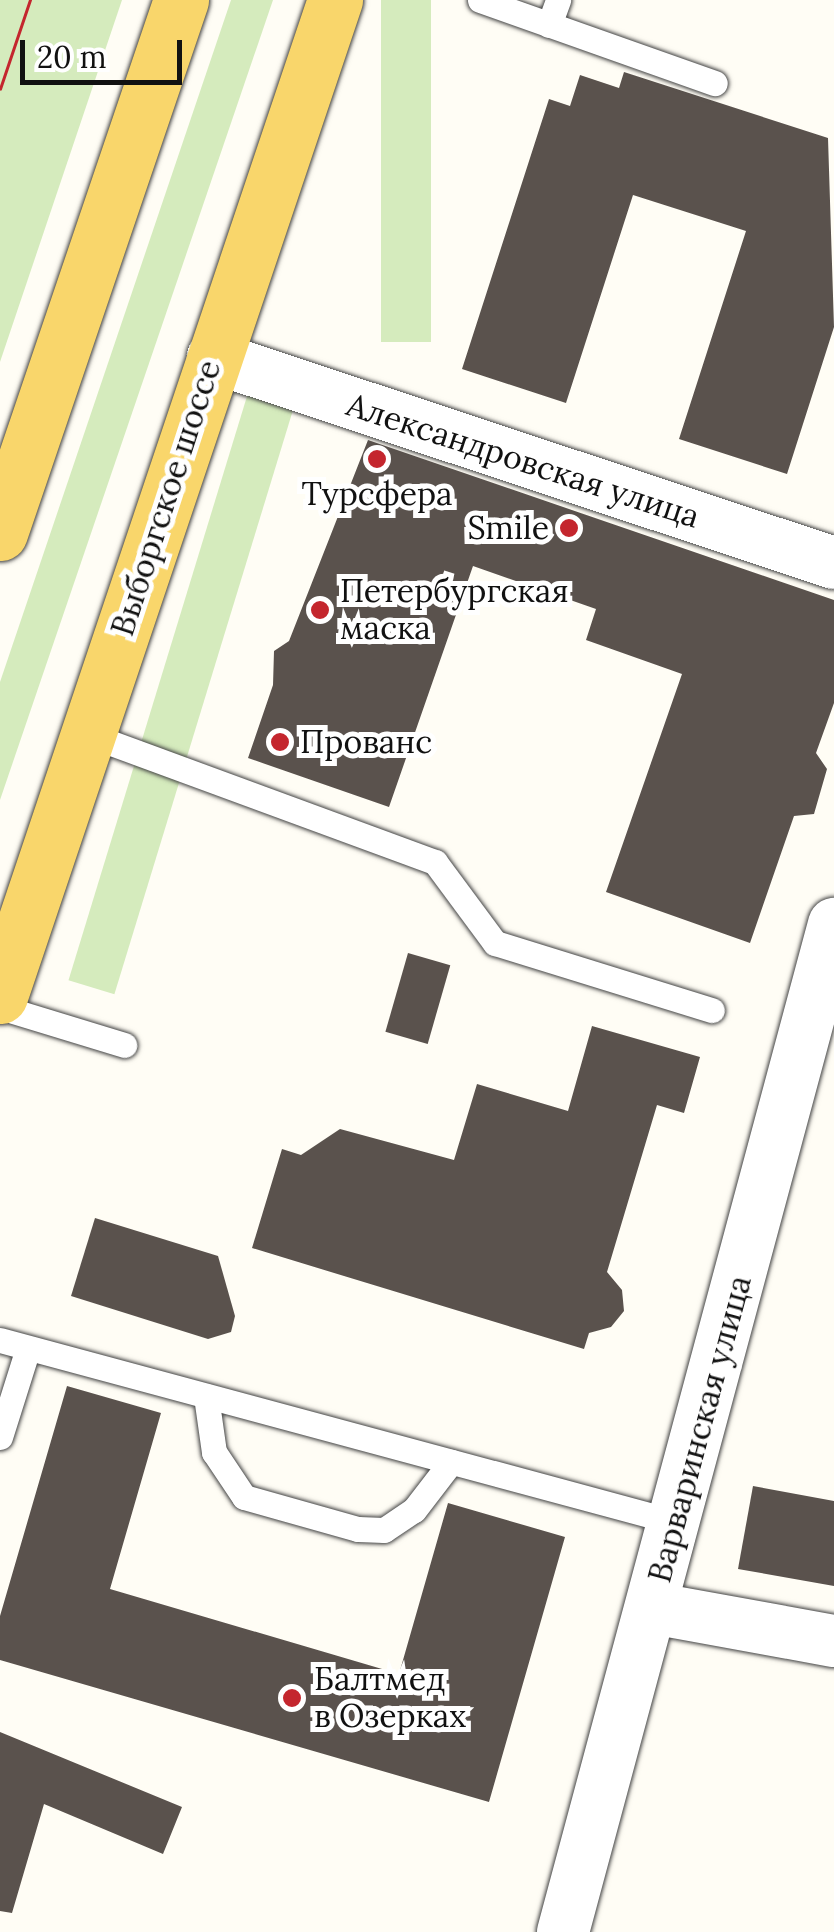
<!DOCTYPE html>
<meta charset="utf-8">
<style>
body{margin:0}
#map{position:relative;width:834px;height:1932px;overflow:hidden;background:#fffdf5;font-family:Lora,serif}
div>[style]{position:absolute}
.green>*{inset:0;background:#d5ebbd;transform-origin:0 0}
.building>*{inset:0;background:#5a524d;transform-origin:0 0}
.roads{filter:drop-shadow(0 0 2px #444) drop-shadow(0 0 2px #444)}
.lane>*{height:25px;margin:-12.5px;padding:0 12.5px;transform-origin:12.5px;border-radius:12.5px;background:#fff}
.street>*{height:52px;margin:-26px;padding:0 26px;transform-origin:26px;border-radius:26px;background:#fff}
.primary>*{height:55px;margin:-27.5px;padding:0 27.5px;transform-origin:27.5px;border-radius:27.5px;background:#f9d66b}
.tram>*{height:2.5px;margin:-1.25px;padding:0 1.25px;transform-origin:1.25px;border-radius:1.25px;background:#c4262e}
.dots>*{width:28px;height:28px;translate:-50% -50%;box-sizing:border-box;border:5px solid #fff;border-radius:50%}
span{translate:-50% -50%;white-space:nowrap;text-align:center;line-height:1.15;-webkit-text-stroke:10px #fff;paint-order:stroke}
.street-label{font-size:32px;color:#111}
.poi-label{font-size:32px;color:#111}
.right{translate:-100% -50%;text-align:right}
.left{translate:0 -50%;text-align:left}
.scale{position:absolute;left:20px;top:40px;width:162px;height:45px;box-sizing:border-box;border:5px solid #111;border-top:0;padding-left:12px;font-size:30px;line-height:35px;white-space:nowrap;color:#111;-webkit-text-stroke:8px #fff;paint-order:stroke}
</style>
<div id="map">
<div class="green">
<i style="clip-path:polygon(0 0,122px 0,0 362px)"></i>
<i style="clip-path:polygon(231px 0,273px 0,0 800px,0 682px)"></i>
<i style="left:381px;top:0;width:50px;height:342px"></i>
<i style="left:248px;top:393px;width:48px;height:614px;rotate:17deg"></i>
</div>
<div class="building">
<i style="clip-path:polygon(624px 72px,828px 138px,834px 327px,787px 474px,679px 439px,746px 231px,633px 195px,566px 403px,462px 369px,549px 99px,570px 106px,580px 75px,619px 88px)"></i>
<i style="clip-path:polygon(368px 440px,834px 600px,834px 703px,816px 753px,827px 769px,814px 814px,794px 816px,750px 943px,606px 892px,682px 674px,586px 640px,596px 609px,473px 566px,389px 807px,248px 758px,273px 685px,274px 651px,289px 641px)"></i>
<i style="left:408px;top:953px;width:44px;height:82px;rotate:16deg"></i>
<i style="clip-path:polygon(592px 1026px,700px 1057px,684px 1113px,657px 1105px,607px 1272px,622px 1290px,624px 1311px,611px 1327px,589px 1333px,584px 1349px,252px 1248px,282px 1149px,301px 1155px,340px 1129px,454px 1160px,477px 1084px,568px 1111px)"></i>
<i style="clip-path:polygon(95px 1218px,218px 1256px,235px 1316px,231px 1332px,208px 1339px,71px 1296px)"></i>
<i style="clip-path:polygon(67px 1386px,161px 1413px,110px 1589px,399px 1674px,448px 1503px,565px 1537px,489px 1802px,0 1660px,0 1616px)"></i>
<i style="clip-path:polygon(753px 1486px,834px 1501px,834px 1586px,738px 1569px)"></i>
<i style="clip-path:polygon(0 1732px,182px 1807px,163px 1854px,44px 1804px,12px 1913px,0 1911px)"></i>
</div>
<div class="roads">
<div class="lane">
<i style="left:480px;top:0;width:249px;rotate:19.5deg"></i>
<i style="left:549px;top:25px;width:27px;rotate:-70deg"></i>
<i style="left:87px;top:734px;width:371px;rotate:20.2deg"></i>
<i style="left:435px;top:862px;width:101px;rotate:53.5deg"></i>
<i style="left:495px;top:943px;width:227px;rotate:17.2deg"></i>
<i style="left:0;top:1007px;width:130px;rotate:17deg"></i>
<i style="left:0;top:1340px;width:699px;rotate:15.09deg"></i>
<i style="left:206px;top:1396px;width:57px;rotate:81.9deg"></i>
<i style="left:214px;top:1452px;width:54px;rotate:56.3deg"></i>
<i style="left:244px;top:1497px;width:118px;rotate:15.7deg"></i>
<i style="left:358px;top:1529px;width:26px;rotate:2deg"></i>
<i style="left:384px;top:1530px;width:36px;rotate:-34deg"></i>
<i style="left:414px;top:1510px;width:61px;rotate:-52.4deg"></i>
<i style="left:0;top:1437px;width:93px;rotate:-72.5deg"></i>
</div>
<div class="street">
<i style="left:213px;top:357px;width:654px;rotate:18.35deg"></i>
<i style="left:652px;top:1608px;width:185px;rotate:10.3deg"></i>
<i style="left:563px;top:1932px;width:1044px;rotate:-74.95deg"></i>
</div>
<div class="primary">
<i style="left:0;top:533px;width:563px;rotate:-71.24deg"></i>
<i style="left:0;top:996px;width:1051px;rotate:-71.41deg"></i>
</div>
</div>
<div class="tram">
<i style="left:0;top:89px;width:94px;rotate:-71.4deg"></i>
</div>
<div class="dots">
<i style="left:377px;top:459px;background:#c4262e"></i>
<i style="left:569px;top:528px;background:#c4262e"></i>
<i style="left:320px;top:610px;background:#c4262e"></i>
<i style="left:280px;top:742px;background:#c4262e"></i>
<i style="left:292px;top:1698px;background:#c4262e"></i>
</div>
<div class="street-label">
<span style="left:523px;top:461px;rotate:18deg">Александровская улица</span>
<span style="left:166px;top:498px;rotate:-72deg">Выборгское шоссе</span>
<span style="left:700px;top:1429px;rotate:-75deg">Варваринская улица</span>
</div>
<div class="poi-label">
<span style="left:377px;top:494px">Турсфера</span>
<span class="right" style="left:549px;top:528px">Smile</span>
<span class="left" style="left:340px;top:610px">Петербургская<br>маска</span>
<span class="left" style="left:300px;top:742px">Прованс</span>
<span class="left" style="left:314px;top:1698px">Балтмед<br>в Озерках</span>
</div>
<div class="scale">20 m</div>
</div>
